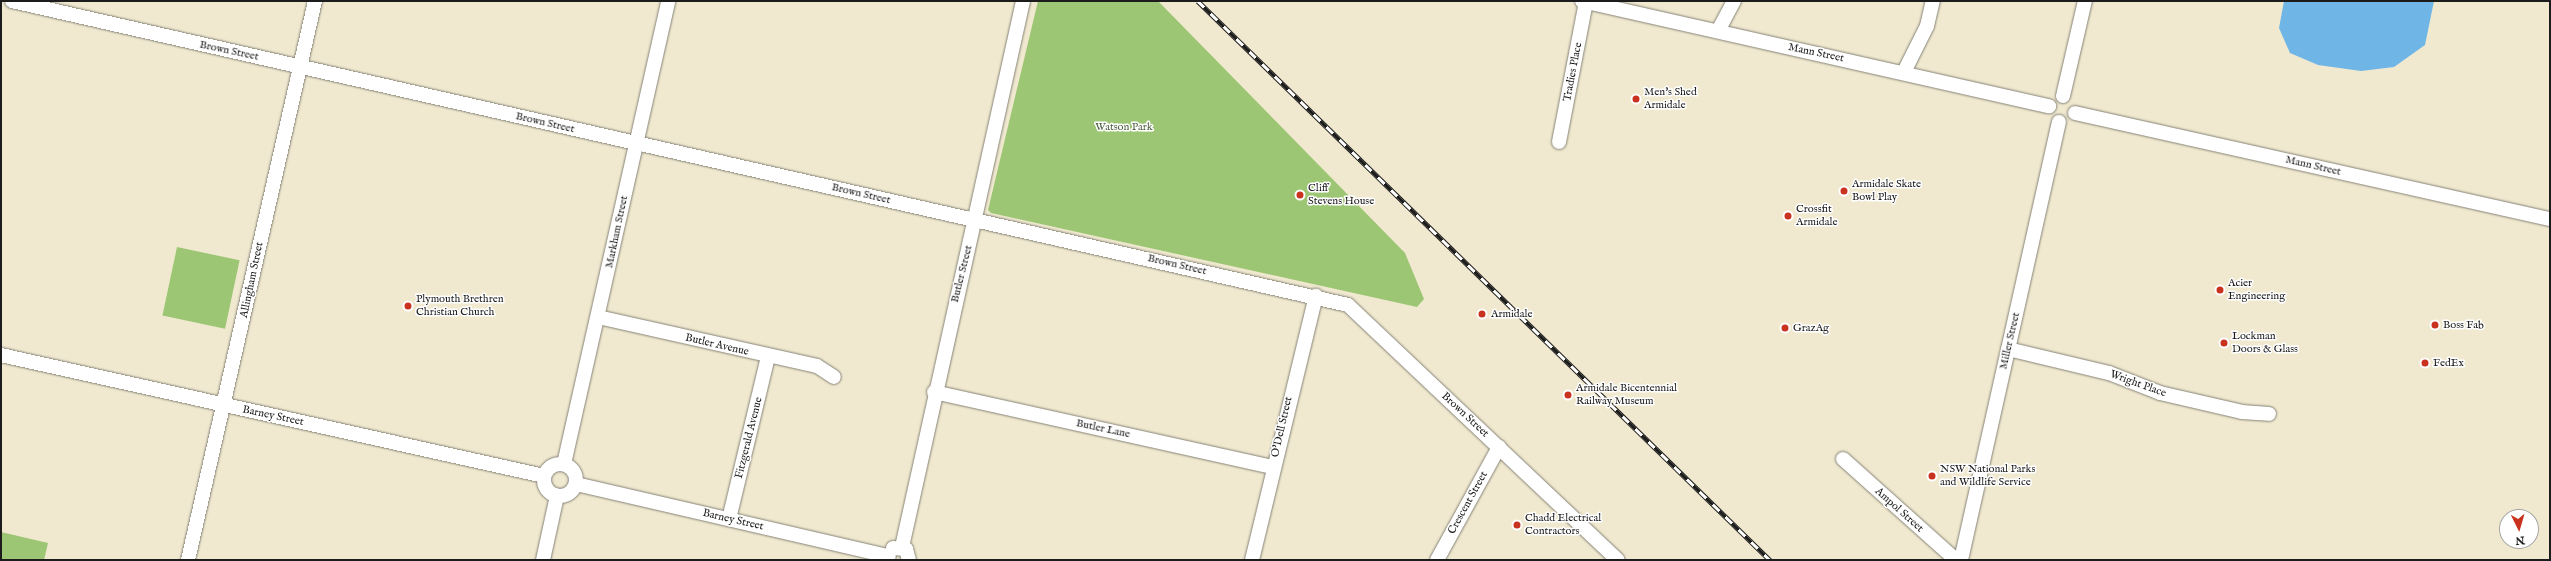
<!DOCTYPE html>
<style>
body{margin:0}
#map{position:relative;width:2551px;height:561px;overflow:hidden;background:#f0e9d0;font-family:"IM FELL English",serif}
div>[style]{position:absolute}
.green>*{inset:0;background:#9cc673;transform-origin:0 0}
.water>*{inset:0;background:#6fb6e6}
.roads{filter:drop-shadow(0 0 1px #868276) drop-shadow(0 0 1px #868276)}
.minor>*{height:14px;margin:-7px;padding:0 7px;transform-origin:7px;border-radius:7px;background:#fff}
.minor>.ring{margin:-7px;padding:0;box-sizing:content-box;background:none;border:14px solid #fff;border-radius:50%}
.rail>*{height:4.5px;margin-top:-2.25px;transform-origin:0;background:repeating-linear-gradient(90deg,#fff 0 9px,#1c1c1c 0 18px);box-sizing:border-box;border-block:1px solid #1c1c1c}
.dots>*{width:11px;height:11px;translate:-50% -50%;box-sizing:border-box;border:2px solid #fff;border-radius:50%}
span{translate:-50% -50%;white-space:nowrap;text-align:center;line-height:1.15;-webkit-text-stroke:3px #fff;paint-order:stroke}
.street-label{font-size:11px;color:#1c1c1c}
.poi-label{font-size:11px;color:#1c1c1c}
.left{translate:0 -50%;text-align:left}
.park-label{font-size:11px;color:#4f603f}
.frame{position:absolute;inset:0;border:2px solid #1c1c1c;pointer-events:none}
.north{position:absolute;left:2499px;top:509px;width:40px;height:40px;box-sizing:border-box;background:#fff;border:1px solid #a4a4a4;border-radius:50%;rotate:175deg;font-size:11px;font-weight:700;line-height:16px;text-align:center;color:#1c1c1c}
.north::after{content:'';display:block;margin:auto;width:14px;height:18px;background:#c8321e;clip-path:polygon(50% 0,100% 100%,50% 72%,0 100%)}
</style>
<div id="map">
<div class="green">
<i style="clip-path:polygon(1038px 1px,1158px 1px,1405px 253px,1424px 299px,1417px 307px,991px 213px,988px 210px)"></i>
<i style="left:177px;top:247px;width:64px;height:70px;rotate:12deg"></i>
<i style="clip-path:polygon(1px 532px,48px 543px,44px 560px,1px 560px)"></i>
</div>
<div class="water">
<i style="clip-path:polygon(2284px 1px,2434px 1px,2425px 45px,2394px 67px,2361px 71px,2318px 65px,2290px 53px,2279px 28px)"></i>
</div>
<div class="roads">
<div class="minor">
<i style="left:12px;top:1px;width:1370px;rotate:12.82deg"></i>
<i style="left:1348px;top:305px;width:371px;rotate:43.4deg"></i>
<i style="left:1582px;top:1px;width:479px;rotate:12.7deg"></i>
<i style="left:1718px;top:31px;width:34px;rotate:-62deg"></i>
<i style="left:1904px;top:72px;width:51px;rotate:-63.4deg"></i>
<i style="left:1927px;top:26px;width:26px;rotate:-77deg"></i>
<i style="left:2063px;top:96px;width:98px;rotate:-77deg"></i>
<i style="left:2075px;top:113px;width:487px;rotate:12.6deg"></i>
<i style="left:1559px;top:142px;width:143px;rotate:-79.1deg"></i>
<i style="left:598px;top:317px;width:224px;rotate:12.6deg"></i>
<i style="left:817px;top:366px;width:20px;rotate:33deg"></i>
<i style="left:2008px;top:349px;width:104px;rotate:13.4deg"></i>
<i style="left:2109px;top:373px;width:55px;rotate:21.4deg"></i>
<i style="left:2160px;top:393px;width:84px;rotate:13deg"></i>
<i style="left:2242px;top:412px;width:27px;rotate:4deg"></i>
<i style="left:1px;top:355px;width:556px;rotate:12.56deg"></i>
<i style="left:934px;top:392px;width:347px;rotate:12.5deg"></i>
<i style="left:1843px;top:459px;width:152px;rotate:41.8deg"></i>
<i class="ring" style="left:544px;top:464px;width:18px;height:18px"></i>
<i style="left:564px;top:464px;width:475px;rotate:-77.3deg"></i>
<i style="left:576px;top:484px;width:321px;rotate:13deg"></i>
<i style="left:729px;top:519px;width:168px;rotate:-76.5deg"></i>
<i style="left:902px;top:547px;width:559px;rotate:-77.5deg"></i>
<i style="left:893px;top:548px;width:13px;rotate:4deg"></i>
<i style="left:906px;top:549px;width:11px;rotate:75deg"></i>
<i style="left:188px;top:560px;width:573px;rotate:-77.2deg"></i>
<i style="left:543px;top:560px;width:66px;rotate:-77.7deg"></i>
<i style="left:1252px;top:560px;width:272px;rotate:-76.4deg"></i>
<i style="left:1437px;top:560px;width:129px;rotate:-61.2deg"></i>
<i style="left:1961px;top:560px;width:449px;rotate:-77.4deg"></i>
</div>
</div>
<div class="rail">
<i style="left:1198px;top:1px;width:800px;rotate:44.34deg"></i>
</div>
<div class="dots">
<i style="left:1636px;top:99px;background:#c8321e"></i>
<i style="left:1844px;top:191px;background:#c8321e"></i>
<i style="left:1300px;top:195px;background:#c8321e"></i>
<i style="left:1788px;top:216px;background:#c8321e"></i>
<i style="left:2220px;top:290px;background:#c8321e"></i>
<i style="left:408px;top:306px;background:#c8321e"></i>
<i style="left:1482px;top:314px;background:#c8321e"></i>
<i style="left:2435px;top:325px;background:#c8321e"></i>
<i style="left:1785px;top:328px;background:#c8321e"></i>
<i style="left:2224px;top:343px;background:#c8321e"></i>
<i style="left:2425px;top:363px;background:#c8321e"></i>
<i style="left:1568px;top:395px;background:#c8321e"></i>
<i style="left:1932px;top:476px;background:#c8321e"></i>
<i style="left:1517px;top:525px;background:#c8321e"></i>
</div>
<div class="street-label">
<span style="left:229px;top:51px;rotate:12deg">Brown Street</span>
<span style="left:1816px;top:53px;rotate:12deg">Mann Street</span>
<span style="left:1573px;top:72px;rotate:-79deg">Tradies Place</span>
<span style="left:545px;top:123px;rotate:13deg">Brown Street</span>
<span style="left:2313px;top:166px;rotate:13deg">Mann Street</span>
<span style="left:861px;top:194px;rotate:13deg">Brown Street</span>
<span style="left:617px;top:232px;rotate:-78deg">Markham Street</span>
<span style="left:1177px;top:265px;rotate:13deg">Brown Street</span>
<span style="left:962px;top:274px;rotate:-76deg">Butler Street</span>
<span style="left:252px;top:280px;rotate:-78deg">Allingham Street</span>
<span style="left:2010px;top:341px;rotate:-77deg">Miller Street</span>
<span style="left:717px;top:345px;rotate:13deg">Butler Avenue</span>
<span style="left:2138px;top:384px;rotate:20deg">Wright Place</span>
<span style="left:1465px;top:415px;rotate:43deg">Brown Street</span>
<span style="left:273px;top:416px;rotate:12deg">Barney Street</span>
<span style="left:1282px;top:427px;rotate:-77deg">O'Dell Street</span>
<span style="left:1103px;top:429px;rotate:12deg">Butler Lane</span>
<span style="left:749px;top:438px;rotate:-76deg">Fitzgerald Avenue</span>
<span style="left:1468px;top:503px;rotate:-61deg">Crescent Street</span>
<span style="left:1899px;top:510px;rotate:42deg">Ampol Street</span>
<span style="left:733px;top:520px;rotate:13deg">Barney Street</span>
</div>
<div class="poi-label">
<span class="left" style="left:1644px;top:99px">Men's Shed<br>Armidale</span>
<span class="left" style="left:1852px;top:191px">Armidale Skate<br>Bowl Play</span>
<span class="left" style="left:1308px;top:195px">Cliff<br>Stevens House</span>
<span class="left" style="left:1796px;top:216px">Crossfit<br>Armidale</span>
<span class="left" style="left:2228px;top:290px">Acier<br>Engineering</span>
<span class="left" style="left:416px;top:306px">Plymouth Brethren<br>Christian Church</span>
<span class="left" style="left:1491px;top:314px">Armidale</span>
<span class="left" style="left:2443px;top:325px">Boss Fab</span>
<span class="left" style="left:1793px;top:328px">GrazAg</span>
<span class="left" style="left:2232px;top:343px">Lockman<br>Doors &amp; Glass</span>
<span class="left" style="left:2433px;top:363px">FedEx</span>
<span class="left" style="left:1576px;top:395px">Armidale Bicentennial<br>Railway Museum</span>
<span class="left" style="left:1940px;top:476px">NSW National Parks<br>and Wildlife Service</span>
<span class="left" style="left:1525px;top:525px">Chadd Electrical<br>Contractors</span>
</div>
<div class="park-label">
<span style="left:1124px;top:127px">Watson Park</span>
</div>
<div class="frame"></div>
<div class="north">N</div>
</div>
